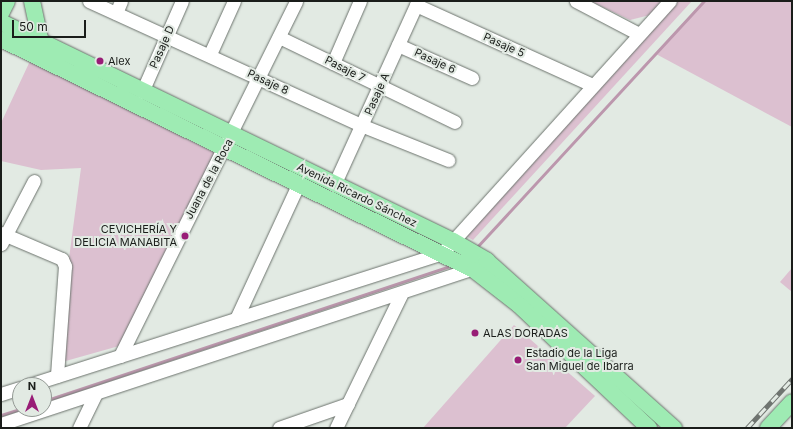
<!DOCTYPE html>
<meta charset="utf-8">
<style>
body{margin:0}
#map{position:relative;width:793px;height:429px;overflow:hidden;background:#e2eae3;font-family:Inter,sans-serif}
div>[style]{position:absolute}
.green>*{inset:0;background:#dcc0d0}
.stream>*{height:3px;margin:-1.5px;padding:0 1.5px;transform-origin:1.5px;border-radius:1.5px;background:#bc97ad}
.roads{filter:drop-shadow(0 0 1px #6c736d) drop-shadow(0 0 1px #6c736d)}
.minor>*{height:13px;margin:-6.5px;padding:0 6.5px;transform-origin:6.5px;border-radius:6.5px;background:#fff}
.major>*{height:16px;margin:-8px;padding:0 8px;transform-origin:8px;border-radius:8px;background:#9eebb3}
.rail>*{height:4.5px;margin-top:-2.25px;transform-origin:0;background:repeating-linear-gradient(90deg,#e2eae3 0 9px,#6f7470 0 18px);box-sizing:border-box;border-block:1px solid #6f7470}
.dots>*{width:11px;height:11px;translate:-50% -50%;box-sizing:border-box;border:2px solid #e2eae3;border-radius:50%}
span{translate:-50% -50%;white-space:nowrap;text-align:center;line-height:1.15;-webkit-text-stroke:4px #e2eae3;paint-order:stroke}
.street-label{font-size:11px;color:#1a1d1a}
.poi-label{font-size:11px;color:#1a1d1a}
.left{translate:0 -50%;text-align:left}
.right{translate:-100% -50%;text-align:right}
.frame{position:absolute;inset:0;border:2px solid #1a1d1a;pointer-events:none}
.north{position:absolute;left:12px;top:377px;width:40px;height:40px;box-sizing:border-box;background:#e2eae3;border:1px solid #929893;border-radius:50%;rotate:0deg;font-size:11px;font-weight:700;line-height:16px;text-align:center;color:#1a1d1a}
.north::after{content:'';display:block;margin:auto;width:14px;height:18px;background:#981d76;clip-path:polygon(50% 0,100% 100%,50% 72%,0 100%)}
.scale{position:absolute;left:12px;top:20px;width:74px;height:18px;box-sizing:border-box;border:2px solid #1a1d1a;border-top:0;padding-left:5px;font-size:12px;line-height:14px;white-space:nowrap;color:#1a1d1a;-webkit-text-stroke:3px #e2eae3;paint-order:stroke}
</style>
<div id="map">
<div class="green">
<i style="clip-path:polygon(590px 1px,665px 1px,654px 14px,630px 20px)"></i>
<i style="clip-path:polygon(674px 1px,692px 1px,473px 240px,464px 235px)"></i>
<i style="clip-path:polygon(703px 1px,792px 1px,792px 127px,656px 54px)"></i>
<i style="clip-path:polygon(30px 61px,215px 153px,119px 346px,55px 364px,81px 168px,41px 170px,1px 161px,1px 123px)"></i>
<i style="clip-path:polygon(792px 268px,792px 292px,780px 282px)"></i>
<i style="clip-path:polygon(514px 325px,595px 396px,565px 428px,423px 428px)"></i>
</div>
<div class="stream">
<i style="left:476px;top:248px;width:336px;rotate:-47.3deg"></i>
<i style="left:44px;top:401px;width:425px;rotate:-18.4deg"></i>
<i style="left:1px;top:415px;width:20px;rotate:-18deg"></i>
</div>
<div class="roads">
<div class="minor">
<i style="left:89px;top:1px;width:301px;rotate:24.5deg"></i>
<i style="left:363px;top:126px;width:92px;rotate:21.8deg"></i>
<i style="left:576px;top:1px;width:71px;rotate:27.6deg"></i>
<i style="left:416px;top:5px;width:193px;rotate:24.4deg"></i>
<i style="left:116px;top:13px;width:13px;rotate:-67deg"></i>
<i style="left:279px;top:37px;width:195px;rotate:25.8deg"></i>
<i style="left:398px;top:45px;width:81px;rotate:24deg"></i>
<i style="left:210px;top:54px;width:58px;rotate:-65.6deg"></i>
<i style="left:333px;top:63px;width:68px;rotate:-66.5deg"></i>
<i style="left:142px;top:92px;width:99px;rotate:-66.3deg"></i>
<i style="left:334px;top:185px;width:202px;rotate:-65.5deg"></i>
<i style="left:1px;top:233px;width:66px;rotate:23.1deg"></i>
<i style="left:62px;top:259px;width:8px;rotate:67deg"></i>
<i style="left:65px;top:266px;width:110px;rotate:94.2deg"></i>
<i style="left:1px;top:244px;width:71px;rotate:-62.4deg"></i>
<i style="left:236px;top:319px;width:148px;rotate:-65.2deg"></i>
<i style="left:120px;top:356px;width:396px;rotate:-63.6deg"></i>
<i style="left:29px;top:385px;width:434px;rotate:-17.7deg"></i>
<i style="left:442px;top:253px;width:340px;rotate:-47.9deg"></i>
<i style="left:1px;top:394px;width:20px;rotate:-18deg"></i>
<i style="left:1px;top:424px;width:504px;rotate:-18.26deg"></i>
<i style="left:79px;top:428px;width:39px;rotate:-64deg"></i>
<i style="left:279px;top:428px;width:73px;rotate:-19.2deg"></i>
<i style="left:336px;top:428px;width:148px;rotate:-64deg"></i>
</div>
<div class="major">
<i style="left:32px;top:1px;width:40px;rotate:78deg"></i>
<i style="left:1px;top:13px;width:13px;rotate:-63deg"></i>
<i style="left:1px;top:22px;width:502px;rotate:25.85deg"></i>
<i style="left:453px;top:241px;width:39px;rotate:30deg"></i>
<i style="left:487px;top:261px;width:251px;rotate:41.8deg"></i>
<i style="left:1px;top:39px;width:526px;rotate:26.03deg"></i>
<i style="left:474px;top:270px;width:57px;rotate:37.9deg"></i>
<i style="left:519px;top:305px;width:179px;rotate:43.4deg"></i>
<i style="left:768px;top:428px;width:35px;rotate:-47deg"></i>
</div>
</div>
<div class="rail">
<i style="left:747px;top:428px;width:67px;rotate:-47.4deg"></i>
</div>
<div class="dots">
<i style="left:100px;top:61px;background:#981d76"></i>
<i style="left:185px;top:236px;background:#981d76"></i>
<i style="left:475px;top:333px;background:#981d76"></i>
<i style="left:518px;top:360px;background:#981d76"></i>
</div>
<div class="street-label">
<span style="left:504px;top:45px;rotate:24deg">Pasaje 5</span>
<span style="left:162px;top:47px;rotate:-66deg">Pasaje D</span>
<span style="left:435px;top:61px;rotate:25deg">Pasaje 6</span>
<span style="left:345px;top:69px;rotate:27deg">Pasaje 7</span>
<span style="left:268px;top:82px;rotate:25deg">Pasaje 8</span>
<span style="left:377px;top:94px;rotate:-66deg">Pasaje A</span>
<span style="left:209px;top:179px;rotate:-62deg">Juana de la Roca</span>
<span style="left:357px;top:195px;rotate:26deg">Avenida Ricardo Sánchez</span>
</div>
<div class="poi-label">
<span class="left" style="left:108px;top:61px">Alex</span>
<span class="right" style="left:177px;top:236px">CEVICHERÍA Y<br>DELICIA MANABITA</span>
<span class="left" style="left:483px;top:333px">ALAS DORADAS</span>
<span class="left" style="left:526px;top:360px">Estadio de la Liga<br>San Miguel de Ibarra</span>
</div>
<div class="frame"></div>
<div class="north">N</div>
<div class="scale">50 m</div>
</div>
